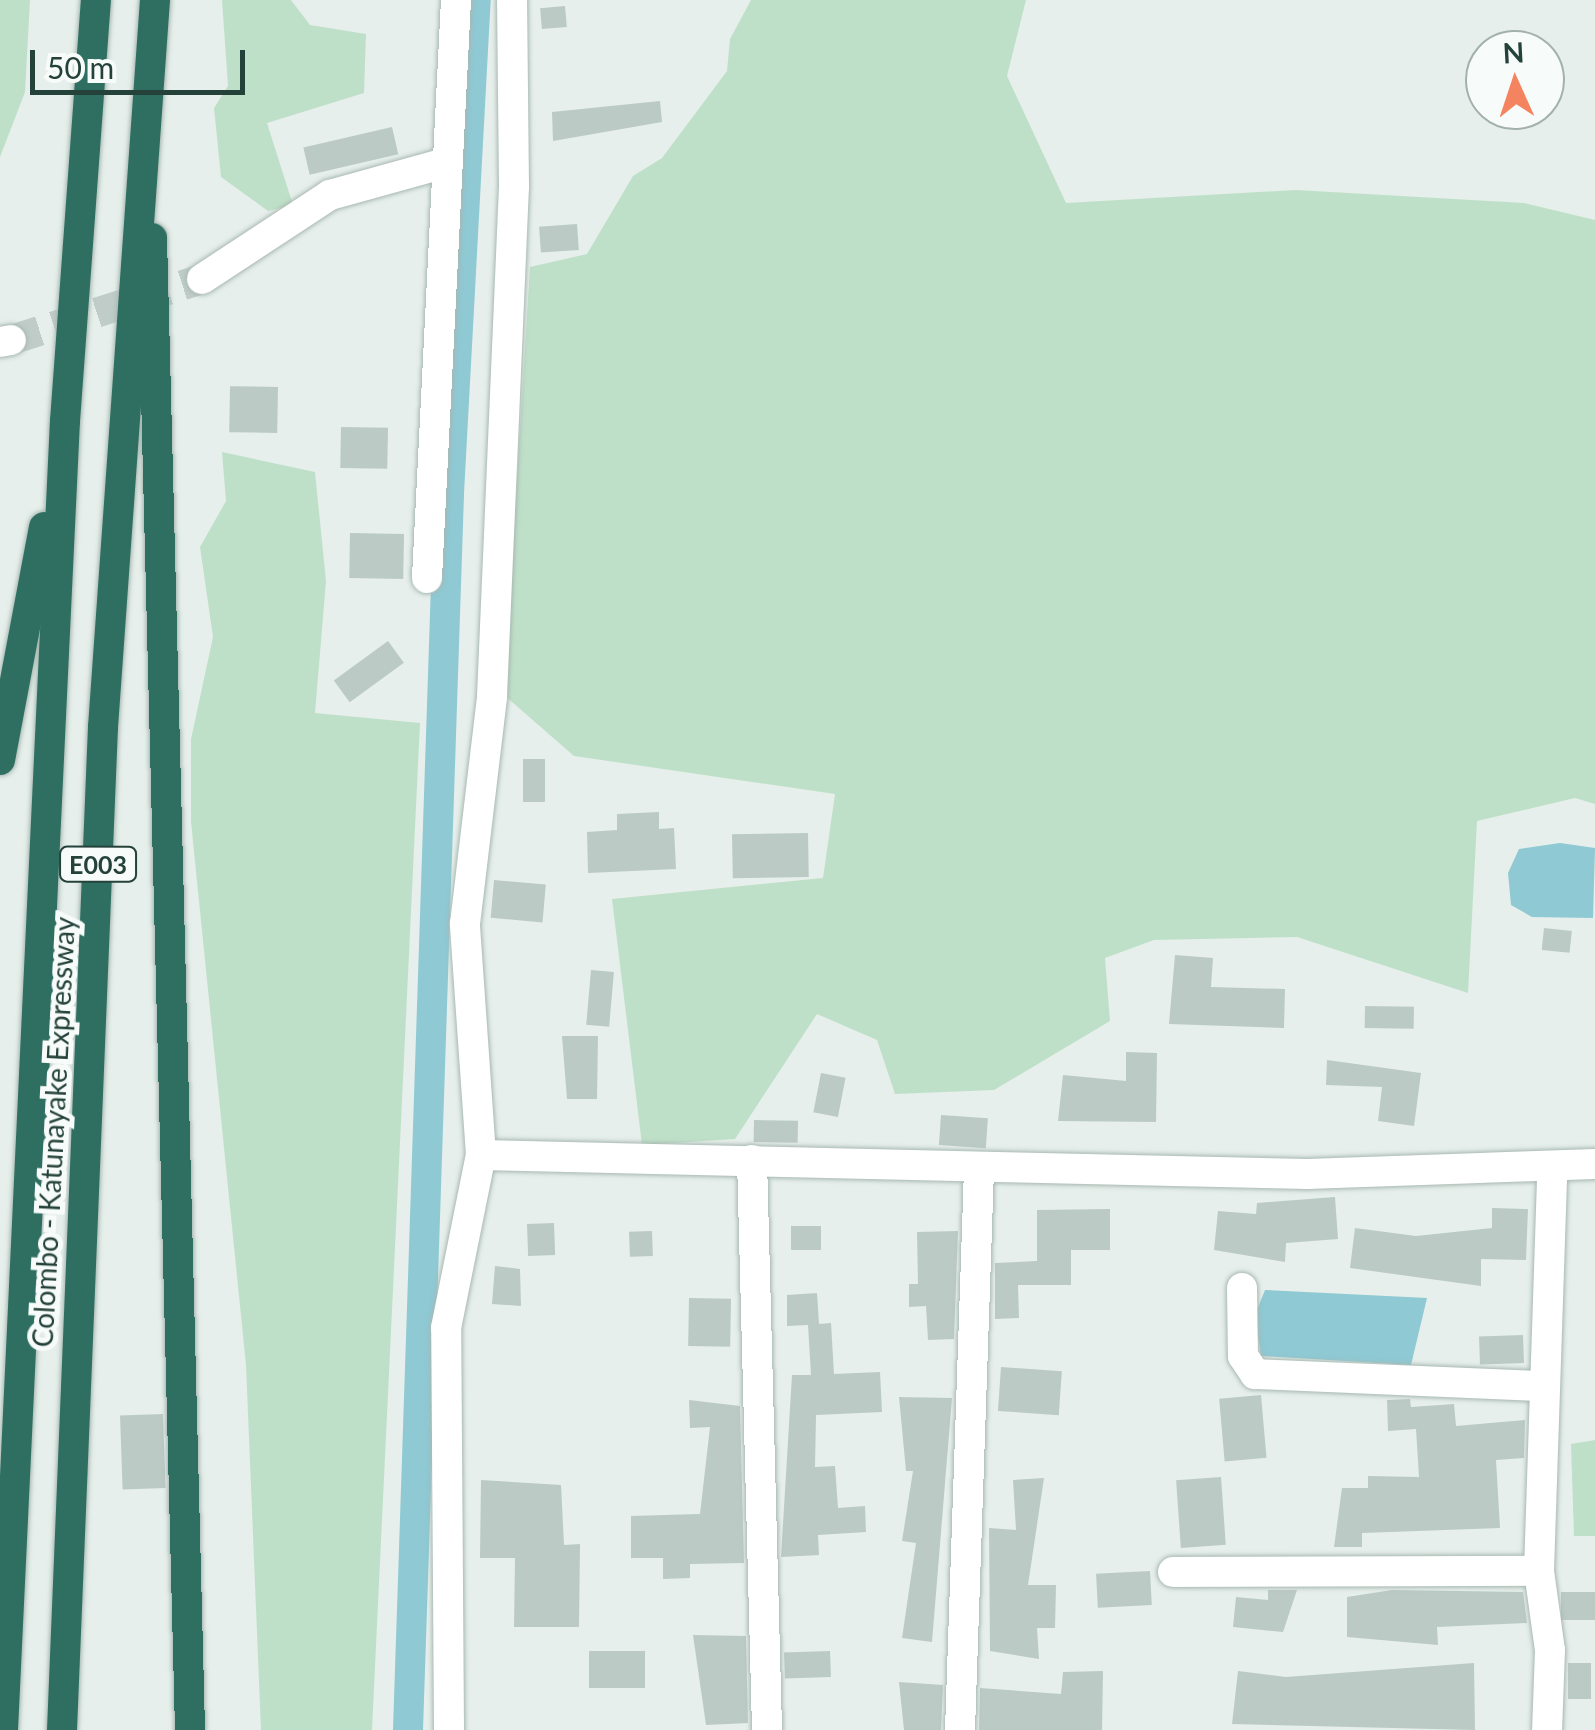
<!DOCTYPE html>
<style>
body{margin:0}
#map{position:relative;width:1595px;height:1730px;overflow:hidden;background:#e6efeb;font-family:Lato,sans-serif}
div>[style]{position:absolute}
.green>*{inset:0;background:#bfe0c8}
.water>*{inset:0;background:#8ec9d4}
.canal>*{height:30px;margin:-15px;padding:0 15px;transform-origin:15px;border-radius:15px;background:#8ec9d4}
.building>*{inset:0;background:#bbcac4;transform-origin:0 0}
.street-tunnel>*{height:30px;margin-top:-15px;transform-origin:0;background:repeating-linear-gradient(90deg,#bfccc8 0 30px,transparent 0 45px)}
.roads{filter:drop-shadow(0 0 2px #a8b8b2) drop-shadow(0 0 2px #a8b8b2)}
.street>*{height:30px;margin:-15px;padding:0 15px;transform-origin:15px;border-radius:15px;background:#fff}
.highway>*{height:30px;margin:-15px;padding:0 15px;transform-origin:15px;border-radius:15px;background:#2f6f62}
span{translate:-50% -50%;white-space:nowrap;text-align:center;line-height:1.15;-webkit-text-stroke:10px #f7fbf9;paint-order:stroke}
.shield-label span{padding:2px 8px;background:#f7fbf9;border:2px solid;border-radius:8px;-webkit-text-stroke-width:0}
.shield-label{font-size:25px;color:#24423a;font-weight:700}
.street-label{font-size:28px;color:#24423a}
.north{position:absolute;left:1465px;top:30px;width:100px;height:100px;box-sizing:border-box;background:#f7fbf9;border:2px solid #a3b1ad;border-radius:50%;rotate:357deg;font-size:28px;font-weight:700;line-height:40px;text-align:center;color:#24423a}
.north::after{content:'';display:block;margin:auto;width:35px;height:45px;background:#f4845f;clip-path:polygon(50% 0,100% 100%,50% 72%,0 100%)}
.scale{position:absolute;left:30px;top:50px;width:215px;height:45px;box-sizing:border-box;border:5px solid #24423a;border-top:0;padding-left:12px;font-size:30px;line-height:35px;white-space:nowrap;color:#24423a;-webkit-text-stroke:8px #f7fbf9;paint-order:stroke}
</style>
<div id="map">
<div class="green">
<i style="clip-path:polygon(0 0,30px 0,25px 92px,0 157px)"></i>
<i style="clip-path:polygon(222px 0,291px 0,310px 25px,366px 34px,364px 93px,267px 123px,293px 205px,268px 211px,221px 177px,214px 108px,228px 86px)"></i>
<i style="clip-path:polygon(751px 0,1026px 0,1007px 76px,1066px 203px,1296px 190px,1524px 203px,1595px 220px,1595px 804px,1575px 798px,1477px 821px,1468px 993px,1297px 937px,1154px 940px,1105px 958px,1110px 1021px,994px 1090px,895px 1094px,877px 1040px,817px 1014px,735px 1139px,642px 1145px,612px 899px,823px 878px,835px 794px,574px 756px,504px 695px,530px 267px,587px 254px,633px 176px,662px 158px,727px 71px,730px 39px)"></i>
<i style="clip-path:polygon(222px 452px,315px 472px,326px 581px,315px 713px,420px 723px,372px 1730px,261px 1730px,246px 1365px,191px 822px,191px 739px,213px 637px,200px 547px,226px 501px)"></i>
<i style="clip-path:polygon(1595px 1440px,1595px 1536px,1574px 1536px,1571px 1444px)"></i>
</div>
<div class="water">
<i style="clip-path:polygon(1560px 843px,1595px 848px,1593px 918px,1532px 917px,1511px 905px,1508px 873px,1519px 849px)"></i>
<i style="clip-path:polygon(1265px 1290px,1427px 1298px,1411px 1365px,1261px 1356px,1255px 1315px)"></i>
</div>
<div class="canal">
<i style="left:408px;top:1730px;width:1238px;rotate:-88.1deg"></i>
<i style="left:449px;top:493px;width:494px;rotate:-86.9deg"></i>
</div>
<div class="building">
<i style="left:565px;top:6px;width:21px;height:25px;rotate:85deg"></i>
<i style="clip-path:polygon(660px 101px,662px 122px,553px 141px,552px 112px)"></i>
<i style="left:392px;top:127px;width:28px;height:91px;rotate:77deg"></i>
<i style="left:577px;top:224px;width:26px;height:38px;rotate:86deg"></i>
<i style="left:278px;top:387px;width:46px;height:48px;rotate:91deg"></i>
<i style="left:341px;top:427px;width:47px;height:41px;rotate:1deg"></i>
<i style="left:350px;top:533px;width:54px;height:45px;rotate:1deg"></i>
<i style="left:388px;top:641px;width:27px;height:67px;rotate:54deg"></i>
<i style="left:523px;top:759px;width:22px;height:43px"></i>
<i style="clip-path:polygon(659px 812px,659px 829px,674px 828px,676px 869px,588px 873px,587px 832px,617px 830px,617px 814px)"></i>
<i style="left:808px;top:833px;width:44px;height:76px;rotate:89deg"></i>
<i style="left:494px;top:880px;width:52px;height:38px;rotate:5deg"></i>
<i style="left:1544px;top:928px;width:28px;height:22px;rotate:6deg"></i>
<i style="clip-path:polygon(1175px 955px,1213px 958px,1211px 987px,1285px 989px,1284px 1028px,1169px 1024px)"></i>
<i style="left:591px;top:970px;width:23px;height:55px;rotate:5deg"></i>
<i style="left:1365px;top:1006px;width:49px;height:22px;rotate:1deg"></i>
<i style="clip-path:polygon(562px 1036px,598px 1036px,597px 1099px,567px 1099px)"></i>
<i style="clip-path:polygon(1126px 1052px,1157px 1053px,1156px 1122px,1058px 1121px,1063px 1075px,1126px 1081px)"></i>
<i style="clip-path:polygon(1327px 1060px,1421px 1073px,1414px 1126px,1378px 1121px,1382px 1087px,1326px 1085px)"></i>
<i style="left:821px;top:1073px;width:25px;height:40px;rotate:11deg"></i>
<i style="left:941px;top:1115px;width:47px;height:30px;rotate:4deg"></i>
<i style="left:754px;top:1120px;width:44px;height:22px;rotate:1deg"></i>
<i style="clip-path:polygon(1335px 1197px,1338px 1239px,1286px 1243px,1285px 1262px,1214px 1250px,1218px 1211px,1256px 1214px,1257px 1203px)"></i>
<i style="clip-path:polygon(1492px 1208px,1528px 1209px,1526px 1260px,1481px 1259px,1481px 1286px,1350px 1268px,1355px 1228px,1416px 1236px,1492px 1228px)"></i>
<i style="clip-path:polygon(1110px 1209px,1110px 1250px,1071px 1250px,1071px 1285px,1018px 1285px,1019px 1318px,995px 1319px,995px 1263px,1037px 1261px,1037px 1210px)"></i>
<i style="left:554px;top:1223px;width:32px;height:27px;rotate:88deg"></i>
<i style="left:791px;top:1226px;width:30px;height:24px"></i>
<i style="left:652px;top:1231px;width:25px;height:23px;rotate:88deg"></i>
<i style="clip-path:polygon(958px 1231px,954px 1339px,928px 1340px,926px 1306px,909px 1307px,909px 1284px,918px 1284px,917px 1232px)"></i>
<i style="clip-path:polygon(495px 1266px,520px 1269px,521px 1306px,492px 1304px)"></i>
<i style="clip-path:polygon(817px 1293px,819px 1324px,831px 1323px,834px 1374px,880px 1372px,882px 1412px,816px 1415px,815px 1467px,835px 1466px,838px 1508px,865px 1506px,866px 1532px,818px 1535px,819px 1555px,781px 1557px,792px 1375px,811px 1375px,808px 1325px,787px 1326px,787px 1295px)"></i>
<i style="left:689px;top:1298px;width:42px;height:48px;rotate:1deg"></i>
<i style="left:1523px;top:1335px;width:28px;height:44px;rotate:88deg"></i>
<i style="left:1001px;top:1367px;width:61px;height:44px;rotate:4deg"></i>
<i style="left:1261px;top:1395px;width:63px;height:42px;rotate:85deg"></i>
<i style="clip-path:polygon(899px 1397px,952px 1398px,932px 1642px,902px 1638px,916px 1543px,902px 1541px,913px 1471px,906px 1471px)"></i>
<i style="clip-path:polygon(1410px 1399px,1411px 1407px,1454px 1404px,1456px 1426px,1525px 1420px,1524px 1458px,1496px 1460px,1500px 1528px,1362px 1533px,1362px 1547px,1334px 1547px,1342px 1488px,1368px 1488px,1368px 1476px,1419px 1477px,1416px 1429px,1388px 1431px,1387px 1400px)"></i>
<i style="clip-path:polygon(689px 1400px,740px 1406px,744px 1563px,690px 1564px,690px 1578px,663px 1579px,663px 1558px,631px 1558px,631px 1516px,700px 1514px,710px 1427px,690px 1428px)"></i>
<i style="left:163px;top:1414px;width:74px;height:43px;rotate:88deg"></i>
<i style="left:1221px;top:1477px;width:68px;height:45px;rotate:86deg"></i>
<i style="clip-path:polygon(1044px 1478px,1028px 1585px,1056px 1585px,1055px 1628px,1037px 1628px,1039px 1659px,990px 1651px,989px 1528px,1016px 1530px,1013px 1480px)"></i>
<i style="clip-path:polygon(481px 1480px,561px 1485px,564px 1545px,580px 1544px,579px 1627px,514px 1627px,515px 1558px,480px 1558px)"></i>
<i style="left:1150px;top:1571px;width:34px;height:54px;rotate:87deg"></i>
<i style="clip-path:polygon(1268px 1590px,1297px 1590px,1283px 1632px,1233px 1627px,1236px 1597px,1268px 1600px)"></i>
<i style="clip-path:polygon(1392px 1590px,1523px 1592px,1527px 1623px,1437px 1627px,1438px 1645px,1347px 1637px,1347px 1597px)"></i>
<i style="left:1595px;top:1592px;width:28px;height:34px;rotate:90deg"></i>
<i style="clip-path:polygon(693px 1635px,746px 1636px,748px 1723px,706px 1725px)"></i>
<i style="left:645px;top:1651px;width:37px;height:56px;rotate:90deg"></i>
<i style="left:830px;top:1651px;width:26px;height:46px;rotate:88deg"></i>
<i style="clip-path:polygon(1474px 1663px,1475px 1730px,1232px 1724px,1238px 1671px,1286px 1677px)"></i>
<i style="left:1568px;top:1663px;width:23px;height:36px"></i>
<i style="clip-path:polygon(1103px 1671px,1102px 1730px,979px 1730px,980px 1688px,1061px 1694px,1063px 1672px)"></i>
<i style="clip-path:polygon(899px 1682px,943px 1685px,941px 1730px,904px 1730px)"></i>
</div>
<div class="street-tunnel">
<i style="left:11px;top:340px;width:201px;rotate:-17.7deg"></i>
</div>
<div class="roads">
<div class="street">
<i style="left:202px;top:279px;width:153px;rotate:-33.3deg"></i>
<i style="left:330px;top:195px;width:116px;rotate:-15.5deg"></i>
<i style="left:0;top:342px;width:11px;rotate:-10deg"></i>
<i style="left:427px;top:578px;width:579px;rotate:-87.13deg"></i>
<i style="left:481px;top:1155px;width:826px;rotate:1.32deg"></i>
<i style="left:1307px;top:1174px;width:288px;rotate:-2deg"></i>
<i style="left:752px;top:1160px;width:570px;rotate:88.49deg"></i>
<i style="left:1242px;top:1288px;width:68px;rotate:89.2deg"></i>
<i style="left:1243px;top:1356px;width:22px;rotate:56deg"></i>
<i style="left:1255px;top:1374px;width:287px;rotate:2.4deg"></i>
<i style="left:1539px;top:1571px;width:80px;rotate:82.1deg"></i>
<i style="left:1550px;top:1650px;width:80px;rotate:92.1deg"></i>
<i style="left:1173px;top:1572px;width:366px;rotate:-0.2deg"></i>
<i style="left:1539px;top:1571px;width:401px;rotate:-88.1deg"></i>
<i style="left:449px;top:1730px;width:402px;rotate:-90.4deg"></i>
<i style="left:446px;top:1328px;width:177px;rotate:-78.6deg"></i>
<i style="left:481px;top:1155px;width:232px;rotate:-94deg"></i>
<i style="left:465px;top:924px;width:230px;rotate:-83.2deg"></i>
<i style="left:492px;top:696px;width:509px;rotate:-87.53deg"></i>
<i style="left:514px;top:187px;width:187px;rotate:-90.6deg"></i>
<i style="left:960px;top:1730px;width:561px;rotate:-88.06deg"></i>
</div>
<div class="highway">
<i style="left:152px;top:238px;width:1492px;rotate:88.54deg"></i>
<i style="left:0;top:760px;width:237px;rotate:-79.3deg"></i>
<i style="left:3px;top:1730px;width:1310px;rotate:-87.29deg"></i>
<i style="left:65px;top:421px;width:422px;rotate:-85.8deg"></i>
<i style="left:62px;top:1730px;width:1004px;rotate:-87.66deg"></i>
<i style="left:103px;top:727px;width:729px;rotate:-85.91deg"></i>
</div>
</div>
<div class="shield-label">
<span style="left:98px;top:864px">E003</span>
</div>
<div class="street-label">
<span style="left:53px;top:1132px;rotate:-87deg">Colombo - Katunayake Expressway</span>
</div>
<div class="north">N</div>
<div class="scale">50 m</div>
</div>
